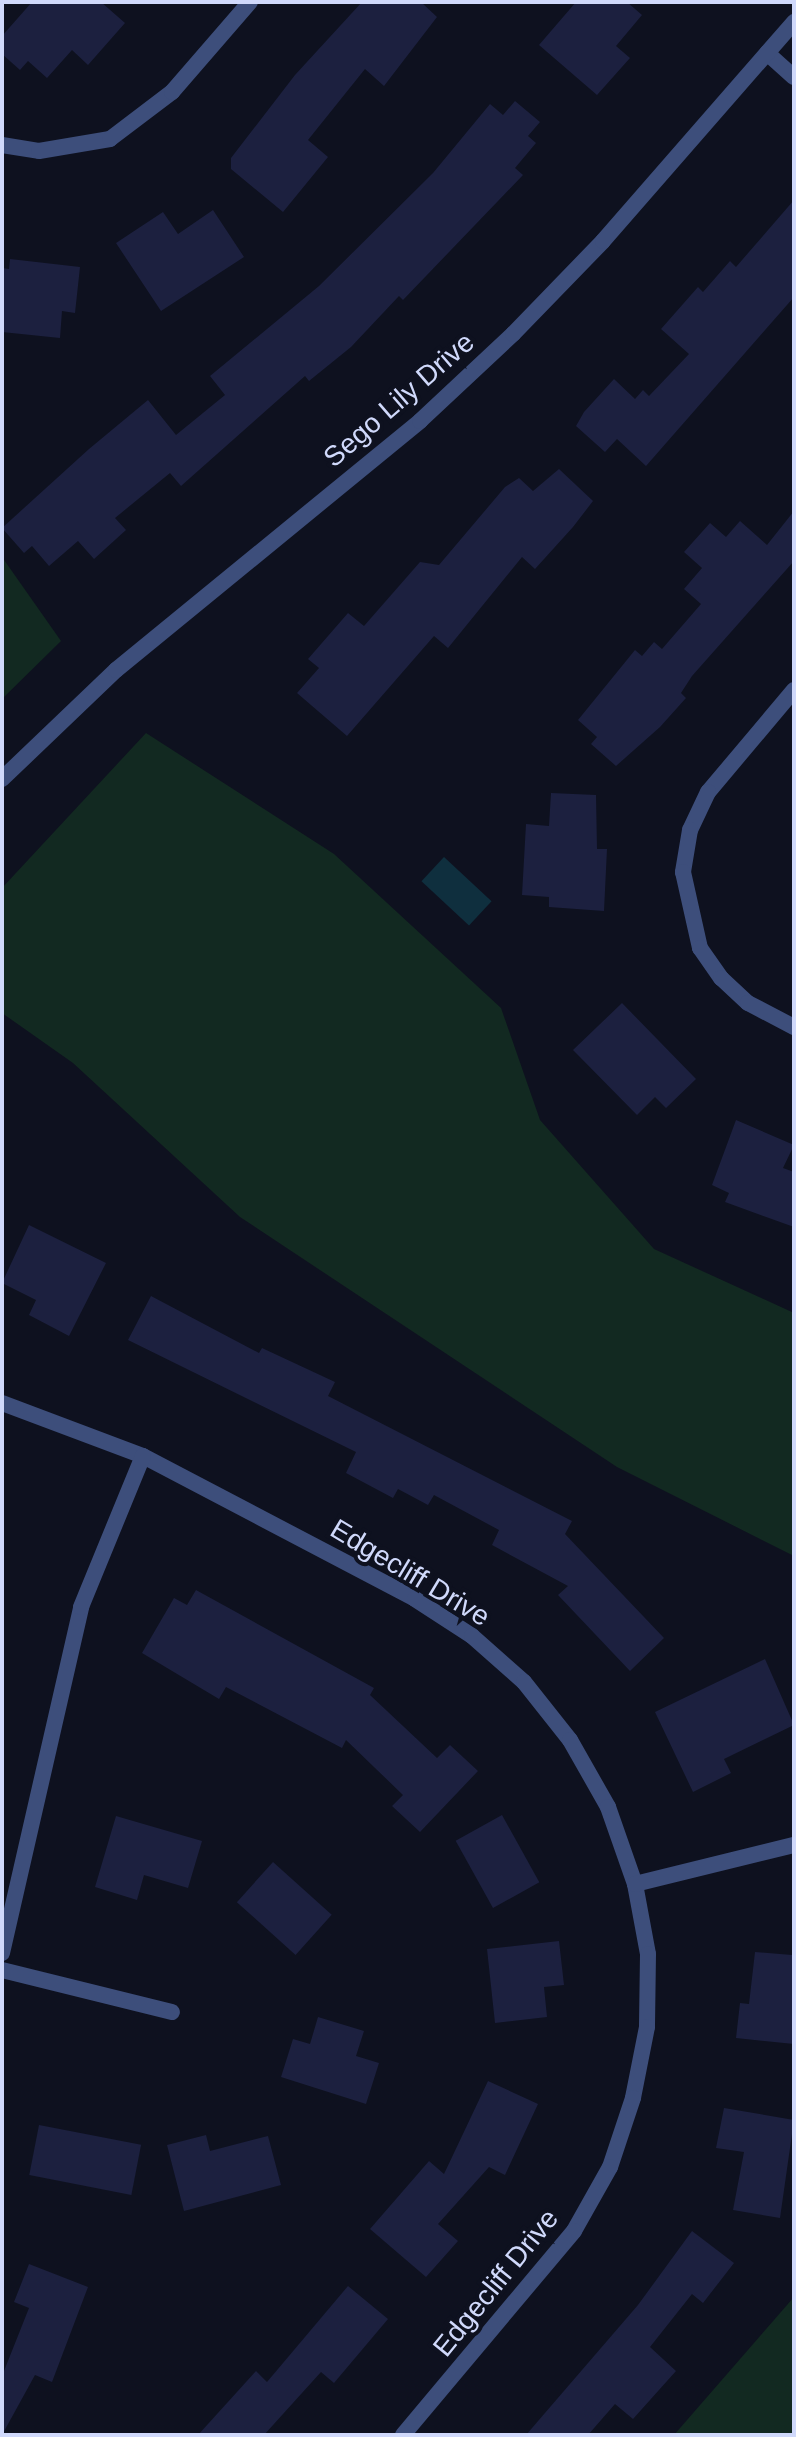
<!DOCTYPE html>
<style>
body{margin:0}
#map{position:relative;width:796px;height:2437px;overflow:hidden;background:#0e111f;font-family:Helvetica,sans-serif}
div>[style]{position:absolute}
.green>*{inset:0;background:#122921}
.water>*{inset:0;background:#0f2f3e;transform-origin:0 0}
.building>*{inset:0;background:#1c203f;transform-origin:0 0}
.minor>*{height:16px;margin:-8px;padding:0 8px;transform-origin:8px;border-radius:8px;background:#3d4e7b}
.tertiary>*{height:16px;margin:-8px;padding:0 8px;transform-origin:8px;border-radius:8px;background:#3d4e7b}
span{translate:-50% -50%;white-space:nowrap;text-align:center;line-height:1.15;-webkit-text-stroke:8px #0e111f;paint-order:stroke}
.street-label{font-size:28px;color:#d0d9fb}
.frame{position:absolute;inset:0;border:4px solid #d0d9fb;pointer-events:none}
</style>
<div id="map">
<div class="green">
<i style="clip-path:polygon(2px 557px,61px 641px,2px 699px)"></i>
<i style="clip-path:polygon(146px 733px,334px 854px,501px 1008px,540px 1120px,654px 1249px,794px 1313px,794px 1556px,617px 1467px,240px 1217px,73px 1063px,2px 1013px,2px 888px)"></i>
<i style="clip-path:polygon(794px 2297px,794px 2435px,674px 2435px)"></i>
</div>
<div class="water">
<i style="left:444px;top:857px;width:65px;height:33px;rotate:43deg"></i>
</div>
<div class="building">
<i style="clip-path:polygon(32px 2px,101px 2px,125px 23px,88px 65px,72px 50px,47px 78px,28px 61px,20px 70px,2px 54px,2px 36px)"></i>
<i style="clip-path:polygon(362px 2px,421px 2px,437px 17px,384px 86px,365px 69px,308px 140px,328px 157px,283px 212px,231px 169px,231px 158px,295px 75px)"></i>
<i style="clip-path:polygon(576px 2px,627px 2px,642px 15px,616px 46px,630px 58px,597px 95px,539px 45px)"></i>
<i style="clip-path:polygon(515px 101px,540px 122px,528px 136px,536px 143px,515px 168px,523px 175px,403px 300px,399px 296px,351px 347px,309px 381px,305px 376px,181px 486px,170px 473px,115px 518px,126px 530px,94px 559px,78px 541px,49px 566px,32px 546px,24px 553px,2px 528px,89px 449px,148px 400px,176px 435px,225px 395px,210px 376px,319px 286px,433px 173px,490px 104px,503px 115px)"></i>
<i style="clip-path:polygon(794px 200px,794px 297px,646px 466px,617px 439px,605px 452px,576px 426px,584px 412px,614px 379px,635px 399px,643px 390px,649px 396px,689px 354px,661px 329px,698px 287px,703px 292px,730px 261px,736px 267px)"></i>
<i style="clip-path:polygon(213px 210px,244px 257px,161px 311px,116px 243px,163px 212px,178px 234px)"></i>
<i style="clip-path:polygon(10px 259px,80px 267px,75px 313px,62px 311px,60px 338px,2px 332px,2px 268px,9px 269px)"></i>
<i style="clip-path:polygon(559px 469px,593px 501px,573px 527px,535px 569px,522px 557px,448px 648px,434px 636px,347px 736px,297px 693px,319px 668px,308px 659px,348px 613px,364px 626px,420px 562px,439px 565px,505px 487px,519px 478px,533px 491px)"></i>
<i style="clip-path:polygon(794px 511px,794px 561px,692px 676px,681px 693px,686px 698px,660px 727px,616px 766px,591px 744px,597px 737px,578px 720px,635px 650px,642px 656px,654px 642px,662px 649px,701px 604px,684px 589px,702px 568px,684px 552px,710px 523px,726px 537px,740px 521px,767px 545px)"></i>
<i style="clip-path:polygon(551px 793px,596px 795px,597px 849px,607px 849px,604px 911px,549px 907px,549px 897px,522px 895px,526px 824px,549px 826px)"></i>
<i style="clip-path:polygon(622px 1003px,696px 1079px,666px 1108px,655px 1097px,637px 1115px,573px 1050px)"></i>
<i style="clip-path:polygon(736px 1120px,794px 1145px,783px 1168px,794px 1172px,794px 1227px,725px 1202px,729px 1193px,712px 1185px)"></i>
<i style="clip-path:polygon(29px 1225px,106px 1263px,69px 1336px,29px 1315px,36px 1300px,2px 1283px)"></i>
<i style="clip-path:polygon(151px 1296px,259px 1353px,262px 1348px,335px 1382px,328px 1396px,572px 1521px,565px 1534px,664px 1638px,630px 1671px,558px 1595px,568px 1586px,492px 1545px,499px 1530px,434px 1495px,428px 1505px,398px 1489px,393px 1498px,346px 1473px,356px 1452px,128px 1340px)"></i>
<i style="clip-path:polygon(196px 1590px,374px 1688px,370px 1695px,437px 1758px,450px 1745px,478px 1771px,420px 1832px,392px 1806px,403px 1795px,346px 1740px,342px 1748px,226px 1687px,219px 1699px,142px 1653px,174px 1598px,187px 1605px)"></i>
<i style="clip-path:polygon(765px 1659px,794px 1725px,724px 1759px,731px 1773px,693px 1792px,655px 1712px)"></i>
<i style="left:502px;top:1815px;width:77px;height:53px;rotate:61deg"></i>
<i style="clip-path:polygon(116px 1816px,202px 1841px,188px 1888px,144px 1875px,137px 1900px,95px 1887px)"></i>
<i style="left:273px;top:1862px;width:79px;height:54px;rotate:42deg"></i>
<i style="clip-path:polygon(559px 1941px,564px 1985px,544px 1987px,547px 2017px,495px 2023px,487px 1949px)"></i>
<i style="clip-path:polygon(755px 1952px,792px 1955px,794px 2044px,736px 2038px,740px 2003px,749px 2004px)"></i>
<i style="clip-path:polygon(318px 2017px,364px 2031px,356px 2056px,379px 2063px,366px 2104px,281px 2077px,293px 2039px,310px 2044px)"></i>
<i style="clip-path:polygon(488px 2081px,538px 2104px,505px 2175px,489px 2167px,438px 2224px,458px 2241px,426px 2277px,370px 2229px,429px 2161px,444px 2174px)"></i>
<i style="clip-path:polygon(724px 2108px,794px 2120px,780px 2218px,733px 2210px,744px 2152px,716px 2148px)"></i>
<i style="left:39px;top:2125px;width:104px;height:51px;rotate:11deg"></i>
<i style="clip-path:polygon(206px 2135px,210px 2151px,268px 2136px,281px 2185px,184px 2211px,167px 2145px)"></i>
<i style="clip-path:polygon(692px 2231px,734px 2263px,703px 2303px,692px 2294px,650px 2347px,676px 2371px,633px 2419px,615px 2404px,588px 2435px,526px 2435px,638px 2305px)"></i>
<i style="clip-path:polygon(29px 2264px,88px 2287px,52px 2382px,35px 2375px,2px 2435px,2px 2376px,29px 2308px,14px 2302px)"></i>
<i style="clip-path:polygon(348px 2286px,388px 2319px,334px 2383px,321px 2372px,264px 2435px,198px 2435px,256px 2371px,267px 2382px)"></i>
</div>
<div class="minor">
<i style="left:767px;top:53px;width:36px;rotate:42deg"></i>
<i style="left:2px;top:145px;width:37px;rotate:9deg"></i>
<i style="left:39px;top:151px;width:72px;rotate:-9.6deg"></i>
<i style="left:110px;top:139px;width:78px;rotate:-37.2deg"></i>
<i style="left:172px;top:92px;width:119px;rotate:-49.1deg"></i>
<i style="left:794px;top:690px;width:133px;rotate:130.1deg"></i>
<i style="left:708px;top:792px;width:42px;rotate:115.3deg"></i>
<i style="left:690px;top:830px;width:43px;rotate:99.5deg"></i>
<i style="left:683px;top:872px;width:78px;rotate:77.4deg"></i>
<i style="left:700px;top:948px;width:37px;rotate:55deg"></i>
<i style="left:721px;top:978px;width:37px;rotate:43deg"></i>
<i style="left:748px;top:1003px;width:52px;rotate:27.6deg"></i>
<i style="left:2px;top:1403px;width:151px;rotate:20.6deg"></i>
<i style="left:143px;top:1456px;width:307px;rotate:27.7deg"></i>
<i style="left:415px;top:1599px;width:68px;rotate:33deg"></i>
<i style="left:472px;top:1636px;width:69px;rotate:41.5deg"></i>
<i style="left:524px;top:1682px;width:74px;rotate:51.6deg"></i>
<i style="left:570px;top:1740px;width:77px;rotate:60.4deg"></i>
<i style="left:608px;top:1807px;width:82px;rotate:70.7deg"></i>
<i style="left:635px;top:1884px;width:71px;rotate:79.5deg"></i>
<i style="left:648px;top:1954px;width:73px;rotate:90.8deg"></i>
<i style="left:647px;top:2027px;width:72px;rotate:101.2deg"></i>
<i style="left:633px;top:2098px;width:73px;rotate:108.4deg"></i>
<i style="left:610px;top:2167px;width:73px;rotate:119.4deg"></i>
<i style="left:574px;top:2231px;width:266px;rotate:130deg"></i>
<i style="left:635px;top:1884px;width:164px;rotate:-13.8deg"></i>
<i style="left:2px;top:1953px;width:355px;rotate:-77.1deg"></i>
<i style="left:81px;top:1607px;width:163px;rotate:-67.7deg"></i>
<i style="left:2px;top:1970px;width:175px;rotate:13.9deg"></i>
</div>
<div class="tertiary">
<i style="left:2px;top:779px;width:158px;rotate:-43.7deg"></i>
<i style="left:116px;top:670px;width:393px;rotate:-39.3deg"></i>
<i style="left:420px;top:421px;width:127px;rotate:-43.1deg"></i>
<i style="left:513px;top:334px;width:129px;rotate:-45.9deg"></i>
<i style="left:603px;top:241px;width:291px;rotate:-48.9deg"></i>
</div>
<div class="street-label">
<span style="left:399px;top:400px;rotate:-41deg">Sego Lily Drive</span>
<span style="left:410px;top:1573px;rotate:31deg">Edgecliff Drive</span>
<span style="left:496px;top:2283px;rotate:-51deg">Edgecliff Drive</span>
</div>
<div class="frame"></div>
</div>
